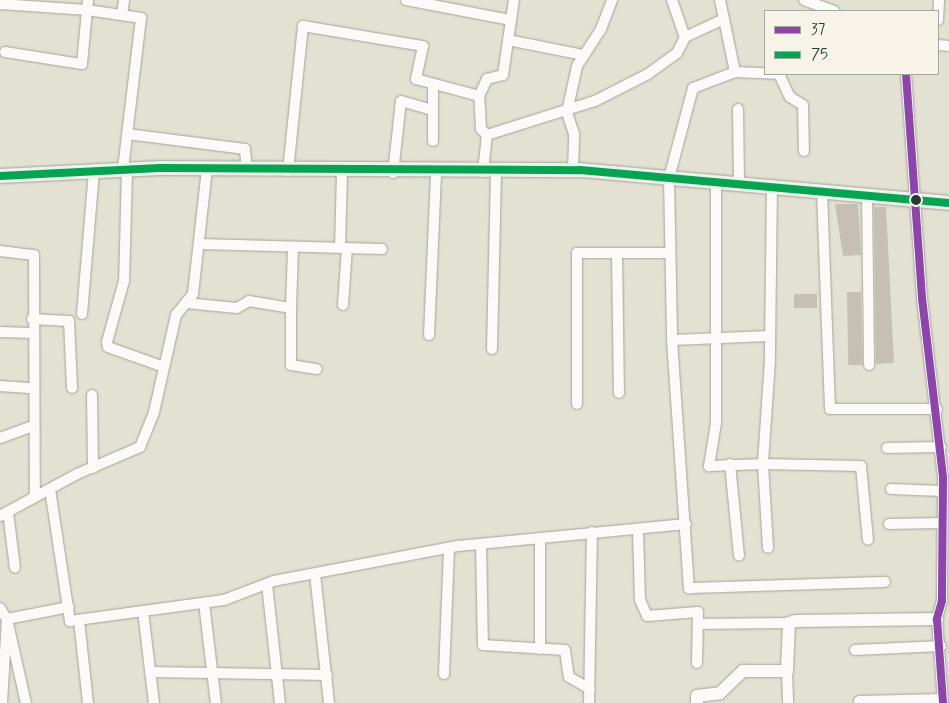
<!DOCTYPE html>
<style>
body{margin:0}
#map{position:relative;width:949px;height:703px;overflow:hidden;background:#e3e1d2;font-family:Mynerve,sans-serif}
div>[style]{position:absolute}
.building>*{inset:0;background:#c6c0b2;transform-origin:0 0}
.roads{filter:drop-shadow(0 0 1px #a2a49a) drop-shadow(0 0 1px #a2a49a)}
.minor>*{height:10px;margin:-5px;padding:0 5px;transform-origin:5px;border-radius:5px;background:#fbfaf8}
.tertiary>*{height:12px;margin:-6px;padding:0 6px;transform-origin:6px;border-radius:6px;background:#fbfaf8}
.secondary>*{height:14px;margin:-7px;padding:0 7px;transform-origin:7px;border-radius:7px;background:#f2f0ea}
.bus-1>*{height:8px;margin:-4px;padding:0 4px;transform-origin:4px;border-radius:4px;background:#8e44ad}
.bus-2>*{height:8px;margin:-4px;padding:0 4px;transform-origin:4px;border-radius:4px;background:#00a651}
.dots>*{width:14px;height:14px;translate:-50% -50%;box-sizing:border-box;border:2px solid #f7f3e8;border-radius:50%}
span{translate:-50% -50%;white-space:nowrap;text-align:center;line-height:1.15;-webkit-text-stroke:5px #f7f3e8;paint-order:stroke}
.legend{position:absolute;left:764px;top:10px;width:175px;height:65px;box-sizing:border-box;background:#f7f3e8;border:1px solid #a1aaa0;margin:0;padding:6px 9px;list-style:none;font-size:15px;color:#1f3d34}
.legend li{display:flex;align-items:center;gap:10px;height:25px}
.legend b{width:25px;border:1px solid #a1aaa0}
</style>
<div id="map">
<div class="building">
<i style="clip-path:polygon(835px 204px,858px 204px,861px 255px,843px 256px)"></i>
<i style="clip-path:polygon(874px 207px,886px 207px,894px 363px,876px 364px)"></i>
<i style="left:861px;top:292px;width:73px;height:14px;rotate:89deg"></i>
<i style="left:817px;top:294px;width:14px;height:23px;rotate:90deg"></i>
</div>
<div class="roads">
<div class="minor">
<i style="left:406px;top:0;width:107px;rotate:10.8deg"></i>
<i style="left:672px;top:0;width:39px;rotate:71deg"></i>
<i style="left:720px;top:0;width:74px;rotate:78.2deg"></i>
<i style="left:735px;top:72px;width:45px;rotate:159.1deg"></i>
<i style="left:693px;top:88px;width:93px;rotate:104.9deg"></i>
<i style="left:669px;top:178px;width:162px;rotate:88.9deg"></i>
<i style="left:672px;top:340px;width:249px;rotate:86.1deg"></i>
<i style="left:689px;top:588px;width:196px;rotate:-1.8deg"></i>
<i style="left:804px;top:0;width:32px;rotate:20deg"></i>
<i style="left:0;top:4px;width:87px;rotate:3.9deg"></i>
<i style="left:87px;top:10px;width:10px;rotate:-84deg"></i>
<i style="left:122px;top:15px;width:15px;rotate:-82deg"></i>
<i style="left:938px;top:20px;width:20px;rotate:-87deg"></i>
<i style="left:508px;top:40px;width:76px;rotate:11.3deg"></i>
<i style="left:938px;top:45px;width:11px;rotate:5deg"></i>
<i style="left:5px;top:52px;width:78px;rotate:8.9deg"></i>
<i style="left:82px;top:64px;width:54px;rotate:-84.7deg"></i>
<i style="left:87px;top:10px;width:55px;rotate:8.4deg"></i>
<i style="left:141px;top:18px;width:153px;rotate:96.8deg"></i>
<i style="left:735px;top:72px;width:46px;rotate:2.5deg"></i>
<i style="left:906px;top:74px;width:225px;rotate:85.9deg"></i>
<i style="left:922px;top:298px;width:181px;rotate:83.3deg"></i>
<i style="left:943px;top:478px;width:123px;rotate:90.5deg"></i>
<i style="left:942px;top:601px;width:19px;rotate:106deg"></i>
<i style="left:937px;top:619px;width:84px;rotate:85.9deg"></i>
<i style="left:780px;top:76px;width:23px;rotate:65deg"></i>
<i style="left:790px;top:97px;width:15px;rotate:32deg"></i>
<i style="left:803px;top:105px;width:46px;rotate:88.8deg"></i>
<i style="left:738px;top:109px;width:75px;rotate:89.2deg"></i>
<i style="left:127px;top:134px;width:119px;rotate:7.2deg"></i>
<i style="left:245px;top:149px;width:21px;rotate:85deg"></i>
<i style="left:487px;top:135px;width:8px;rotate:-135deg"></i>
<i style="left:481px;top:129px;width:33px;rotate:-93deg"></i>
<i style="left:479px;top:96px;width:19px;rotate:-65deg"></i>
<i style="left:487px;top:79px;width:16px;rotate:-14deg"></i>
<i style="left:503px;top:75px;width:76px;rotate:-81.7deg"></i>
<i style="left:433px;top:141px;width:57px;rotate:-90deg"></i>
<i style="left:127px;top:170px;width:111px;rotate:91.5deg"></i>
<i style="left:124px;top:281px;width:63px;rotate:105.6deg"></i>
<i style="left:107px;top:342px;width:5px;rotate:79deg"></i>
<i style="left:108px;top:347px;width:59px;rotate:19.7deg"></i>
<i style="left:573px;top:170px;width:36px;rotate:-88deg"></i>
<i style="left:574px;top:134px;width:23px;rotate:-108deg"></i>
<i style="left:567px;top:112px;width:47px;rotate:-77.7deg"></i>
<i style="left:577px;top:66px;width:44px;rotate:-57deg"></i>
<i style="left:601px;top:29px;width:31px;rotate:-69deg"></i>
<i style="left:288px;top:171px;width:146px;rotate:-84.1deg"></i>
<i style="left:303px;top:26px;width:122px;rotate:9.5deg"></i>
<i style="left:423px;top:46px;width:34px;rotate:102deg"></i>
<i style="left:416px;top:79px;width:65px;rotate:15.1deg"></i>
<i style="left:483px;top:172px;width:37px;rotate:-84deg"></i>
<i style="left:487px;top:135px;width:113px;rotate:-17.5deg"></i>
<i style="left:595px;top:101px;width:59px;rotate:-27deg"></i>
<i style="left:648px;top:74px;width:36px;rotate:-36deg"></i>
<i style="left:677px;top:53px;width:18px;rotate:-63deg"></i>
<i style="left:685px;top:37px;width:43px;rotate:-24.8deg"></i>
<i style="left:393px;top:173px;width:72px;rotate:-83.7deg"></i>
<i style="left:401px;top:101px;width:33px;rotate:16deg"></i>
<i style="left:716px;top:182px;width:241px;rotate:90deg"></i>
<i style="left:716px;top:423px;width:44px;rotate:99.2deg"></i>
<i style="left:709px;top:466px;width:54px;rotate:-2.1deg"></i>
<i style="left:763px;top:464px;width:84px;rotate:86.6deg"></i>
<i style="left:772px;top:186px;width:174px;rotate:90.7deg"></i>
<i style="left:770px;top:360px;width:104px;rotate:93.9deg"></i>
<i style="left:763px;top:464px;width:98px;rotate:1.2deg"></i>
<i style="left:861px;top:466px;width:74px;rotate:84.6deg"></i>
<i style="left:822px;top:191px;width:218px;rotate:87.9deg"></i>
<i style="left:830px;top:409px;width:107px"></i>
<i style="left:867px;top:195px;width:170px;rotate:89.3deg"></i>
<i style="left:199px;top:244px;width:183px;rotate:1.6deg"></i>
<i style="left:340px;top:248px;width:76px;rotate:-88.5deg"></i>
<i style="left:0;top:251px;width:34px;rotate:7deg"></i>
<i style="left:34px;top:255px;width:242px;rotate:89.8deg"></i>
<i style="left:617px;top:253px;width:140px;rotate:89.2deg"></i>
<i style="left:186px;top:303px;width:51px;rotate:5.6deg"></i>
<i style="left:237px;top:308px;width:14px;rotate:-30deg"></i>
<i style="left:249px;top:301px;width:43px;rotate:9.5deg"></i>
<i style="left:291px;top:308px;width:57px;rotate:90deg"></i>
<i style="left:291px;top:365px;width:26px;rotate:9deg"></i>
<i style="left:343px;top:305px;width:57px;rotate:-86deg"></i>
<i style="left:291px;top:308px;width:61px;rotate:-88.1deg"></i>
<i style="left:82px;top:314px;width:144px;rotate:-85.2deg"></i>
<i style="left:32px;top:319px;width:37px;rotate:3deg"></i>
<i style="left:69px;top:321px;width:67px;rotate:87.4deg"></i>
<i style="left:0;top:332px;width:32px;rotate:2deg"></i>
<i style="left:429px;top:335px;width:163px;rotate:-87.5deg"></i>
<i style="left:672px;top:340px;width:98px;rotate:-2.3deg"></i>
<i style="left:492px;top:349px;width:177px;rotate:-88.7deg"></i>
<i style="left:0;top:386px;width:32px;rotate:4deg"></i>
<i style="left:92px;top:395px;width:73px;rotate:89.2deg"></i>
<i style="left:577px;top:404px;width:151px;rotate:-90deg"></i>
<i style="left:577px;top:253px;width:91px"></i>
<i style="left:0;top:438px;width:35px;rotate:-20deg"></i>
<i style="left:887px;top:448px;width:54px;rotate:-1.1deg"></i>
<i style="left:730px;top:464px;width:92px;rotate:84.4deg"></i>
<i style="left:50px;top:489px;width:134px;rotate:81.4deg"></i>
<i style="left:70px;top:621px;width:155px;rotate:-7.8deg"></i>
<i style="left:224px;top:600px;width:53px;rotate:-20.8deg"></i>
<i style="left:274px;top:581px;width:187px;rotate:-10.8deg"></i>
<i style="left:458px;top:546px;width:229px;rotate:-5.5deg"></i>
<i style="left:891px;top:489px;width:51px;rotate:2.2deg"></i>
<i style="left:8px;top:512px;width:56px;rotate:82.9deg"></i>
<i style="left:0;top:516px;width:88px;rotate:-28.6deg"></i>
<i style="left:77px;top:474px;width:69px;rotate:-23.2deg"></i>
<i style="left:140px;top:447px;width:38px;rotate:-68deg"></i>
<i style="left:154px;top:412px;width:99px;rotate:-77.2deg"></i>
<i style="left:176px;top:315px;width:27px;rotate:-51deg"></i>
<i style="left:193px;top:294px;width:126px;rotate:-83.6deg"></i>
<i style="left:889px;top:524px;width:52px;rotate:-1.1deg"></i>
<i style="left:638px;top:530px;width:70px;rotate:88.4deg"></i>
<i style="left:640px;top:600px;width:17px;rotate:66deg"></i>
<i style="left:647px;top:616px;width:51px;rotate:-4.5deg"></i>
<i style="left:698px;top:612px;width:51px;rotate:91.1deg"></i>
<i style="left:481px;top:544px;width:101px;rotate:88.9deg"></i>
<i style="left:483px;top:645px;width:82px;rotate:3.5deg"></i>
<i style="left:565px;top:650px;width:27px;rotate:82deg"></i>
<i style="left:569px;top:677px;width:24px;rotate:30deg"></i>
<i style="left:315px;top:574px;width:130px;rotate:83.8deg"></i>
<i style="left:267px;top:584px;width:120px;rotate:83.8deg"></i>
<i style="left:204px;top:603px;width:101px;rotate:83.2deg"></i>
<i style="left:0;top:608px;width:13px;rotate:58deg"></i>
<i style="left:7px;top:619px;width:86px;rotate:77.3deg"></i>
<i style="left:143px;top:611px;width:93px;rotate:83.2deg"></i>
<i style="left:79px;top:620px;width:83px;rotate:83.8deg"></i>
<i style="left:698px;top:624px;width:91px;rotate:-0.6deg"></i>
<i style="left:540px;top:649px;width:110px;rotate:-90deg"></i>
<i style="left:855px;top:650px;width:86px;rotate:-2.7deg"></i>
<i style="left:787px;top:671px;width:32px;rotate:88deg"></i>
<i style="left:150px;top:672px;width:177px;rotate:1deg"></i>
<i style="left:444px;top:674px;width:126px;rotate:-87.7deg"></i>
<i style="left:859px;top:701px;width:83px;rotate:-1.4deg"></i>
<i style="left:2px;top:703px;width:84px;rotate:-86.6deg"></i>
<i style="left:7px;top:619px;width:63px;rotate:-11deg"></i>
<i style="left:589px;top:703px;width:171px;rotate:-89deg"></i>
</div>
<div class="tertiary">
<i style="left:697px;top:703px;width:7px;rotate:-90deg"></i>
<i style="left:697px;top:696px;width:23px;rotate:-7deg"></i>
<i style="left:720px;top:693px;width:32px;rotate:-44deg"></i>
<i style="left:743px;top:671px;width:44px"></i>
<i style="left:787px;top:671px;width:48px;rotate:-87.6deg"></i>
<i style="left:789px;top:623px;width:7px;rotate:-16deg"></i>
<i style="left:796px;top:621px;width:141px;rotate:-0.8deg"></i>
</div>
<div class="secondary">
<i style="left:0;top:176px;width:160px;rotate:-2.9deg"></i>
<i style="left:160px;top:168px;width:420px;rotate:0.3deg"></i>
<i style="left:580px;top:170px;width:370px;rotate:5.1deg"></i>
</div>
</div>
<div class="bus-1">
<i style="left:906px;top:74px;width:225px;rotate:85.9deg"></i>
<i style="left:922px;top:298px;width:181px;rotate:83.3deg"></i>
<i style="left:943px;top:478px;width:123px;rotate:90.5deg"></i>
<i style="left:942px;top:601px;width:19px;rotate:106deg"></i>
<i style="left:937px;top:619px;width:84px;rotate:85.9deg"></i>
</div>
<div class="bus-2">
<i style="left:0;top:176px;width:160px;rotate:-2.9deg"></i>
<i style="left:160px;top:168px;width:420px;rotate:0.3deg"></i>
<i style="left:580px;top:170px;width:370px;rotate:5.1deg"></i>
</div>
<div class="dots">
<i style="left:916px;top:200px;background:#1f3d34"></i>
</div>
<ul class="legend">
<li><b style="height:6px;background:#8e44ad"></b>37</li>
<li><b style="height:6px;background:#00a651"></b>75</li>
</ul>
</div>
